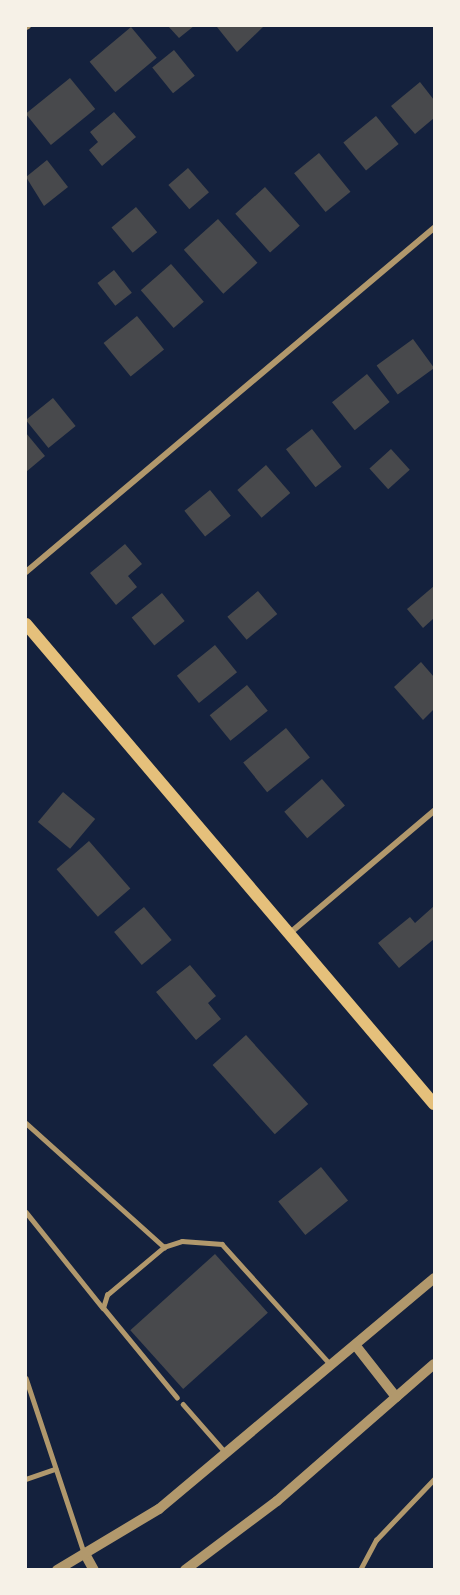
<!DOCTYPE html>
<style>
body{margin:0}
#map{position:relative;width:460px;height:1595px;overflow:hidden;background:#14213d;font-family:"Golos Text",sans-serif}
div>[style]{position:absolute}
.building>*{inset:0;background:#48494c;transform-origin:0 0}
.service>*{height:4.5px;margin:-2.25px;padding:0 2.25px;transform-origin:2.25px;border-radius:2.25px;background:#b1986c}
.minor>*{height:6px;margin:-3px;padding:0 3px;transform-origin:3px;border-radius:3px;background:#b1986c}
.tertiary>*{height:10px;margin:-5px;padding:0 5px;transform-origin:5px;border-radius:5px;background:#b1986c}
.secondary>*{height:12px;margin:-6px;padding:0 6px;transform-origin:6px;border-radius:6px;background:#e5c07b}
span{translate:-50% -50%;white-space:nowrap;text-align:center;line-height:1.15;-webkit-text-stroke:6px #f6f1e7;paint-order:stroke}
.frame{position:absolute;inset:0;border:27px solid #f6f1e7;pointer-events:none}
</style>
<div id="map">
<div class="building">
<i style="clip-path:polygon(168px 26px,194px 26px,179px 38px)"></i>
<i style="clip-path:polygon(264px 26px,237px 52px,217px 27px,218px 26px)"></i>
<i style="left:131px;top:27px;width:40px;height:54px;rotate:50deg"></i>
<i style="left:174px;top:50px;width:33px;height:28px;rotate:51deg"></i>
<i style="left:70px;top:78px;width:40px;height:57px;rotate:51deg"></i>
<i style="clip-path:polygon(420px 82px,434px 100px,434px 118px,415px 134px,391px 106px)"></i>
<i style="clip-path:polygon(114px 112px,136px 137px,102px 166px,89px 150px,98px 142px,90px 132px)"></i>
<i style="left:376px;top:116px;width:36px;height:42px;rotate:51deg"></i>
<i style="left:319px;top:153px;width:50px;height:32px;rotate:51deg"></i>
<i style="clip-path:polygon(47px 160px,68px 187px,44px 206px,26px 177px)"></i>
<i style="left:188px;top:168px;width:32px;height:26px;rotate:49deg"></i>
<i style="left:265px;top:187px;width:52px;height:40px;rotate:48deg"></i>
<i style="left:136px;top:207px;width:33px;height:32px;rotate:50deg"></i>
<i style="left:218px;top:219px;width:59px;height:46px;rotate:48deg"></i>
<i style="left:171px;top:264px;width:50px;height:40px;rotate:49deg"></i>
<i style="left:114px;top:270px;width:29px;height:21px;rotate:52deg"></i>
<i style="left:137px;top:316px;width:43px;height:43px;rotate:51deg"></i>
<i style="left:413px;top:339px;width:36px;height:45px;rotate:54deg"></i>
<i style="left:367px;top:374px;width:36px;height:45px;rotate:51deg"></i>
<i style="left:53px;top:398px;width:36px;height:35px;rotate:51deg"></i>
<i style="left:312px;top:429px;width:48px;height:33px;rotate:52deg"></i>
<i style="clip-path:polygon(26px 433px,45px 456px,26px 472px)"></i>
<i style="left:391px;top:449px;width:28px;height:29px;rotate:48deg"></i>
<i style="left:266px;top:465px;width:37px;height:38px;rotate:49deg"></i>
<i style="left:210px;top:490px;width:33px;height:33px;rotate:51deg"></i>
<i style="clip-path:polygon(125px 544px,142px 564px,128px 576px,137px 587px,116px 605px,90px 573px)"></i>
<i style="clip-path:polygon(434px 586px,434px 618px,423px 628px,407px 609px)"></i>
<i style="left:258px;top:591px;width:30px;height:40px;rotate:50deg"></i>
<i style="left:162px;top:593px;width:36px;height:39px;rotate:51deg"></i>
<i style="left:215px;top:645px;width:35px;height:49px;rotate:51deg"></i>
<i style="clip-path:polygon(421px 662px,434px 677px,434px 709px,423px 720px,394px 687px)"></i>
<i style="left:247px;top:685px;width:33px;height:48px;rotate:51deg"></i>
<i style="left:286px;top:728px;width:38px;height:55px;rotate:51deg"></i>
<i style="left:322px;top:779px;width:35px;height:50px;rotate:49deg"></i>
<i style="left:63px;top:792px;width:42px;height:39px;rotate:40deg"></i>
<i style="left:89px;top:841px;width:63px;height:43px;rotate:49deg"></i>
<i style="clip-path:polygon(434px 906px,434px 939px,399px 968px,378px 943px,410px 917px,415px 923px)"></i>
<i style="left:144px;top:907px;width:43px;height:39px;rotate:50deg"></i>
<i style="clip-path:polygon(190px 965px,216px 996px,208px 1003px,221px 1019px,196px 1040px,156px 992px)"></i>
<i style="left:246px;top:1035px;width:93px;height:45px;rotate:48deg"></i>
<i style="left:321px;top:1167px;width:43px;height:55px;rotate:51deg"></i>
<i style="left:215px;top:1254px;width:79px;height:114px;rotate:48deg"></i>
</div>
<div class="service">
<i style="left:26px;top:1123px;width:186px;rotate:41.9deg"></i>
<i style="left:26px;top:1212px;width:123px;rotate:51.3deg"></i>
<i style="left:26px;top:1378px;width:183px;rotate:71.6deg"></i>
<i style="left:177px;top:1398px;width:117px;rotate:-129.4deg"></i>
<i style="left:103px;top:1308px;width:14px;rotate:-73deg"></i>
<i style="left:107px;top:1295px;width:75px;rotate:-40.1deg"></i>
<i style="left:164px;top:1247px;width:19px;rotate:-18deg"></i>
<i style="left:182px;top:1241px;width:40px;rotate:4.3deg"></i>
<i style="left:222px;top:1244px;width:161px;rotate:48deg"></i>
<i style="left:183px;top:1404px;width:64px;rotate:48.8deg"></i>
<i style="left:26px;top:1479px;width:31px;rotate:-19deg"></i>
<i style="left:360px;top:1570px;width:34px;rotate:-62deg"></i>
<i style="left:376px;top:1540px;width:84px;rotate:-46.4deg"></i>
</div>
<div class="minor">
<i style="left:26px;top:27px;width:2px;rotate:-27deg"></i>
<i style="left:26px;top:572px;width:534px;rotate:-40.14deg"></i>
<i style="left:290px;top:933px;width:189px;rotate:-40.3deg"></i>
</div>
<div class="tertiary">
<i style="left:356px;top:1346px;width:65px;rotate:51.9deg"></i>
<i style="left:85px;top:1554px;width:18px;rotate:61deg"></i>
<i style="left:57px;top:1570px;width:119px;rotate:-30.9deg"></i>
<i style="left:159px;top:1509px;width:359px;rotate:-40deg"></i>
<i style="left:185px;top:1570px;width:115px;rotate:-36.9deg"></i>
<i style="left:277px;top:1501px;width:208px;rotate:-41.1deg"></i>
</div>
<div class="secondary">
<i style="left:26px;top:624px;width:630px;rotate:49.64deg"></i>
</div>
<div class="frame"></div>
</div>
